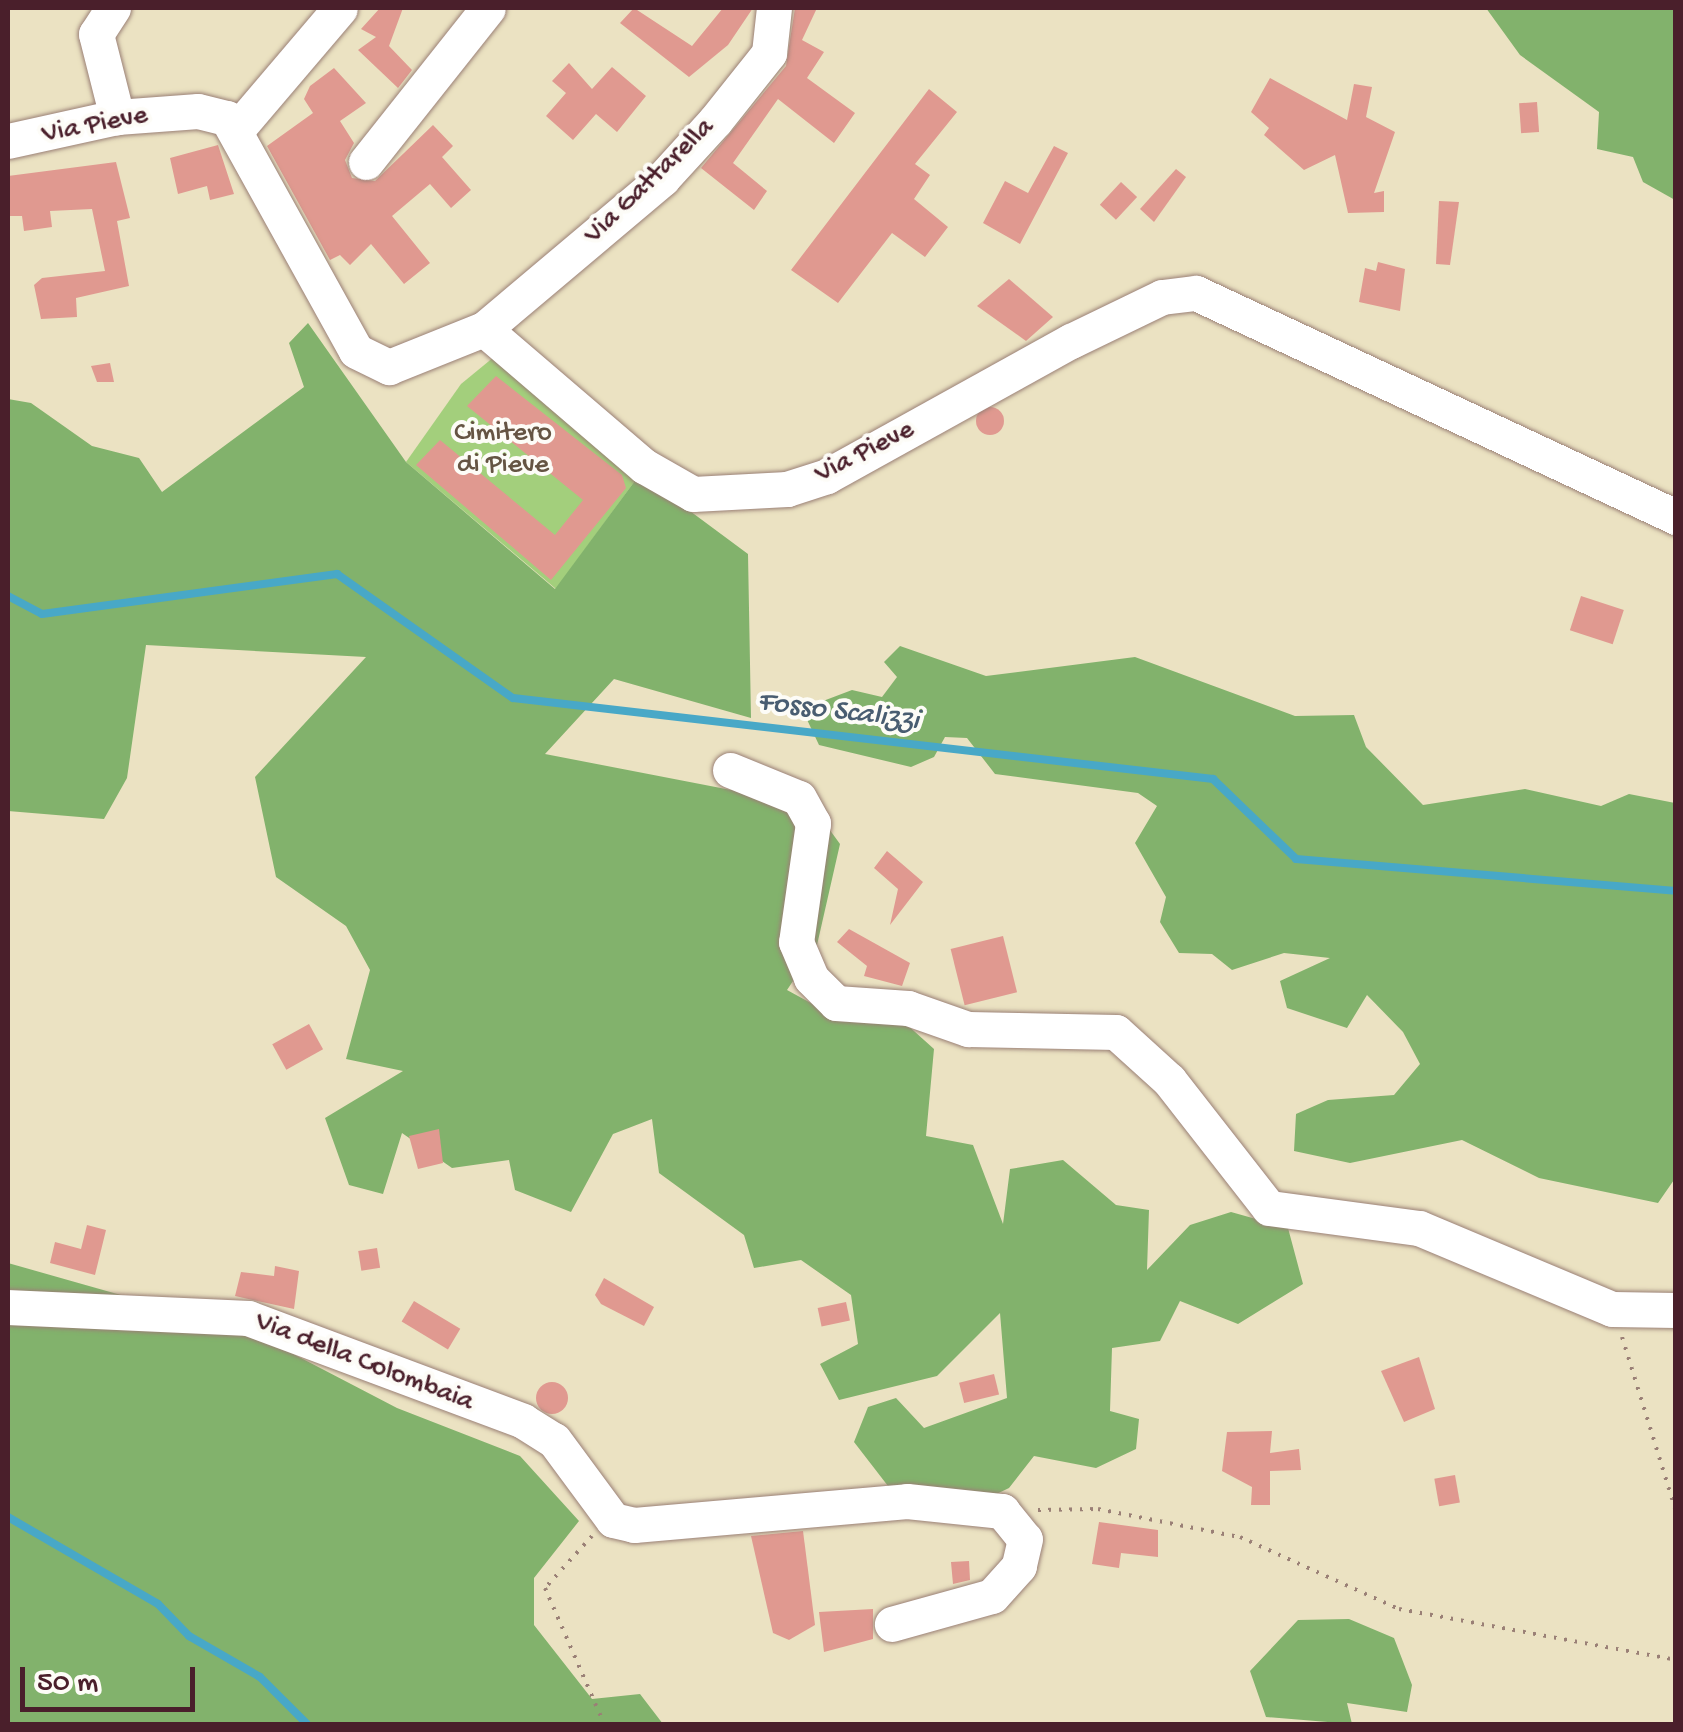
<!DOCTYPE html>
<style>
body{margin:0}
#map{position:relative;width:1683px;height:1732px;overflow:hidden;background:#ebe2c2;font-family:"Gochi Hand",sans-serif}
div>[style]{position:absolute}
.green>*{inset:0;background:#a3cf7c}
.forest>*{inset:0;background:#82b26c}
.stream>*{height:8px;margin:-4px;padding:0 4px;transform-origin:4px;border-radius:4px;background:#48a8c7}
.building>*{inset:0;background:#e09990;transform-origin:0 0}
.round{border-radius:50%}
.path>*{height:4px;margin-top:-2px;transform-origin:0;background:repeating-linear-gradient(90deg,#9a8076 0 2.5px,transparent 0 10.5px)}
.roads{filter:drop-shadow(0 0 2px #9a8076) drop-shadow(0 0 2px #9a8076)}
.minor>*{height:35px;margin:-17.5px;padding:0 17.5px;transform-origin:17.5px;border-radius:17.5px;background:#fff}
span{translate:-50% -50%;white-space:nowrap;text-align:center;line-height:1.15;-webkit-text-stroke:8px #fdfcf7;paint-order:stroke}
.street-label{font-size:28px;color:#4a1f2b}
.park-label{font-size:28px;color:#655443}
.water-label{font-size:30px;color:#495d71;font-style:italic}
.frame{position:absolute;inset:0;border:10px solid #4a1f2b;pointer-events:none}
.scale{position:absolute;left:20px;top:1667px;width:175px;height:45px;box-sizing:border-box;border:5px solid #4a1f2b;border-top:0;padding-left:12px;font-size:30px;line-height:35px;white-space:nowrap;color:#4a1f2b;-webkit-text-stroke:8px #fdfcf7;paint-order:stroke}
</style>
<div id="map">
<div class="green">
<i style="clip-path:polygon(500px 352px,640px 474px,556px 589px,406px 462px,461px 384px)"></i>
</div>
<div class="forest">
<i style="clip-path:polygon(1486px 8px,1675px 8px,1675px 200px,1643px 182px,1633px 157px,1597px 149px,1599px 112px,1520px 55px)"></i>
<i style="clip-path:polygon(308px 323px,406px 462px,555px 589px,640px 474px,748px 554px,751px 718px,614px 679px,545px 754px,731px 790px,762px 774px,808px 800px,840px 844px,817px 945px,787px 990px,820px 1008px,904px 1022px,934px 1049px,926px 1136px,973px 1145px,1003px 1224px,1010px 1169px,1063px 1160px,1116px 1205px,1149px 1210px,1147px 1270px,1190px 1225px,1231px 1212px,1288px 1228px,1303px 1284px,1238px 1324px,1180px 1301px,1160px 1341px,1112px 1348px,1110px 1411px,1139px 1419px,1136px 1449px,1096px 1468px,1034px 1456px,1009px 1488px,957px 1513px,888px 1486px,854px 1442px,868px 1407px,896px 1398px,924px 1428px,1007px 1398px,1000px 1313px,937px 1376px,839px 1400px,820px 1364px,858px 1344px,851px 1295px,801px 1260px,754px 1268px,744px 1235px,659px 1173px,652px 1119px,613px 1134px,571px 1212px,515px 1190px,509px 1160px,452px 1168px,402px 1133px,383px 1194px,349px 1185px,325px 1118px,403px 1071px,346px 1059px,370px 970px,346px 926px,276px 877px,255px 777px,366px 657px,146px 645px,127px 778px,104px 819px,8px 811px,8px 399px,31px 403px,92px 446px,139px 458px,162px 492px,304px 387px,289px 343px)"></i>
<i style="clip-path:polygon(900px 646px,986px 676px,1135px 657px,1295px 716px,1354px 715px,1366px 747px,1423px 805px,1525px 789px,1601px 806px,1629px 794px,1675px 803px,1676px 1177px,1658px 1203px,1539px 1178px,1462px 1140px,1350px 1163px,1294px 1151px,1296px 1114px,1328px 1100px,1394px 1095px,1420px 1064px,1403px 1032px,1367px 995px,1347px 1028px,1287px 1008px,1280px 981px,1330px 958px,1284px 953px,1232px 970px,1212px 954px,1179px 953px,1160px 922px,1166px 897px,1135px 843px,1157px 806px,1138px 793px,995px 774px,967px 738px,945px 737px,934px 757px,911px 767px,819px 745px,802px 709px,852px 690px,882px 697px,897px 677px,884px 662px)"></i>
<i style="clip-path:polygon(8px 1263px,251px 1332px,397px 1408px,520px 1456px,579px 1521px,534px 1578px,534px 1625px,592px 1699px,640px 1694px,663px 1724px,8px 1724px)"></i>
<i style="clip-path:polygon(1349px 1619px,1394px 1638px,1412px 1685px,1407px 1712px,1347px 1703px,1352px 1724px,1266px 1717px,1250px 1671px,1298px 1620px)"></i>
</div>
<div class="stream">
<i style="left:8px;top:596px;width:38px;rotate:28deg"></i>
<i style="left:42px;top:614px;width:298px;rotate:-7.7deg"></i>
<i style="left:337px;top:574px;width:215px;rotate:35.2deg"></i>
<i style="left:513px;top:698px;width:705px;rotate:6.6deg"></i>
<i style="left:1213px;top:779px;width:115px;rotate:43.9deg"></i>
<i style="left:1296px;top:859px;width:381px;rotate:4.8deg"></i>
<i style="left:8px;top:1517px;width:173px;rotate:30.1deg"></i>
<i style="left:158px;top:1604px;width:45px;rotate:45.9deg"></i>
<i style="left:189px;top:1636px;width:82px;rotate:30deg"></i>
<i style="left:260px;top:1677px;width:66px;rotate:45deg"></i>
</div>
<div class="building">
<i style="clip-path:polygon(380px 8px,403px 8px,389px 46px,412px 70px,398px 88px,358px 50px,376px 37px,361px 29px)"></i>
<i style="clip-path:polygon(634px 8px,692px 46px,723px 8px,753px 8px,728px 45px,689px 77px,620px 23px)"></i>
<i style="clip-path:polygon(795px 8px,817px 8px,802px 40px,824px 52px,807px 78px,855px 113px,834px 143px,778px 99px,733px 163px,767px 191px,754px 210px,701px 168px,786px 66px)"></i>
<i style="clip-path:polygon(569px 63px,592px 89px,612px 67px,646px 96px,617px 132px,596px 114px,573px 140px,546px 116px,566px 93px,552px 81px)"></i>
<i style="clip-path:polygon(334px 68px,366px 103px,340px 121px,354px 143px,345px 160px,352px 178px,375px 181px,433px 125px,453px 146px,442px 157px,471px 190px,451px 208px,430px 184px,392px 216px,430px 263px,404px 284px,371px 244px,350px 265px,340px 255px,330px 260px,267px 146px,313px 113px,304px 99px,310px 86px)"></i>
<i style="clip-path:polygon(1270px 78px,1347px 120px,1354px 84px,1372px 87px,1366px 117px,1395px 132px,1374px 193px,1384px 191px,1384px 212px,1348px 213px,1335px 155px,1304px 170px,1264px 135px,1269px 128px,1251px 112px)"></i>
<i style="clip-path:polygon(929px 89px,957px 112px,915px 164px,930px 175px,914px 199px,948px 227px,925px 257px,892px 233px,838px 303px,791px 270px)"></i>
<i style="left:1537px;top:102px;width:30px;height:18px;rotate:86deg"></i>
<i style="clip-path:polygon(218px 145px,234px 194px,210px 200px,207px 186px,178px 194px,170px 158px)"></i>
<i style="clip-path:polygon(1054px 146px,1068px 153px,1020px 244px,983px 223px,1005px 181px,1028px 193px)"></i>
<i style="clip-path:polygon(116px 162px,130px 218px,117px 221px,129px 286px,76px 298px,77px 317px,41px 319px,34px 285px,42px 278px,105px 271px,92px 209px,50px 211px,52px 227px,24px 231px,22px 216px,10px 216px,8px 176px)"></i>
<i style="clip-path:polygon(1176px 169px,1186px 177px,1154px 222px,1140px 209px)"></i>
<i style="left:1121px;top:182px;width:22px;height:31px;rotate:43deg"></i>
<i style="clip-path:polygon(1439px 201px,1459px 202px,1450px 265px,1436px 264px)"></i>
<i style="clip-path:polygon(1378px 262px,1405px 269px,1400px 311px,1359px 302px,1365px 268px,1376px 271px)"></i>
<i style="clip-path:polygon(1009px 279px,1053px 317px,1026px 341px,977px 306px)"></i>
<i style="clip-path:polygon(110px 363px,114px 382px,97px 382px,91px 366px)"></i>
<i style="clip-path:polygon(496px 376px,622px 475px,626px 488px,551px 580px,416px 465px,440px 440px,555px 535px,583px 500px,467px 406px)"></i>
<i class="round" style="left:976px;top:407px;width:28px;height:28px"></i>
<i style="left:1581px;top:596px;width:45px;height:36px;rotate:18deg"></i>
<i style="clip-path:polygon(887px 851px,923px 882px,890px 925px,898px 889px,874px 868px)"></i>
<i style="clip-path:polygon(849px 929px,910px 963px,902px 986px,864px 976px,867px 966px,837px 942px)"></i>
<i style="left:1003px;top:936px;width:58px;height:54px;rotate:76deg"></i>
<i style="left:309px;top:1024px;width:29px;height:42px;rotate:61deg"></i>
<i style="clip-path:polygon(439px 1129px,443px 1163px,418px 1169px,409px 1136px)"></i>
<i style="clip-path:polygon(87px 1225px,106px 1230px,95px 1275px,50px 1263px,55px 1242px,81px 1249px)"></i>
<i style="left:377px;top:1248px;width:20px;height:19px;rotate:81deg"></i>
<i style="clip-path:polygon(275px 1266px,299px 1271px,294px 1309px,235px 1296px,241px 1272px,274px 1276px)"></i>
<i style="clip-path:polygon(604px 1278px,654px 1307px,644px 1326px,601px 1304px,595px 1295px)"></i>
<i style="left:414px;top:1301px;width:54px;height:24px;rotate:31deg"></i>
<i style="left:846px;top:1302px;width:19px;height:29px;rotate:78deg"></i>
<i style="clip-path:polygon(1419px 1357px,1435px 1409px,1404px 1422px,1381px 1371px)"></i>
<i style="left:994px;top:1374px;width:21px;height:36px;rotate:76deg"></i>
<i class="round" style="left:536px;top:1382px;width:32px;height:32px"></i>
<i style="clip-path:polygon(1272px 1431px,1270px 1453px,1299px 1449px,1301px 1470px,1270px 1471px,1270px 1505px,1251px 1505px,1252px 1487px,1222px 1471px,1227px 1432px)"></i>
<i style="left:1455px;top:1475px;width:28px;height:21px;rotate:80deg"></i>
<i style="clip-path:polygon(1099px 1522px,1158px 1530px,1158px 1557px,1121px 1553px,1119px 1568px,1092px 1564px)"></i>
<i style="clip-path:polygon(803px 1531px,815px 1625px,789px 1640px,773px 1633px,751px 1536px)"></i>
<i style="clip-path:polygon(969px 1561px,970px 1580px,953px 1584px,951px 1562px)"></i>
<i style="clip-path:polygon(873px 1609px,873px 1639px,824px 1652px,819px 1612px)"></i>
</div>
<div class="path">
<i style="left:1622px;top:1337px;width:182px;rotate:72.8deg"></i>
<i style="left:1038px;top:1510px;width:60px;rotate:-1deg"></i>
<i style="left:1098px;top:1509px;width:145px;rotate:11.2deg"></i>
<i style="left:1240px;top:1537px;width:175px;rotate:24.4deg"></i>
<i style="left:1399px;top:1609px;width:282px;rotate:10.4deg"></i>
<i style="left:592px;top:1536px;width:70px;rotate:132.1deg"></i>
<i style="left:545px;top:1588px;width:148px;rotate:66.5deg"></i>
</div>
<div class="roads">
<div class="minor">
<i style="left:113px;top:8px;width:31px;rotate:123deg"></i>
<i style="left:96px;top:34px;width:86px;rotate:75.8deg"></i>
<i style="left:238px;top:128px;width:157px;rotate:-49.6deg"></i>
<i style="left:8px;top:141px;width:112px;rotate:-12.4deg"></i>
<i style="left:117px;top:117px;width:81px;rotate:-4.2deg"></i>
<i style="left:198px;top:111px;width:30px;rotate:14deg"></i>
<i style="left:227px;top:118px;width:266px;rotate:61deg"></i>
<i style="left:356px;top:351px;width:37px;rotate:26deg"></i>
<i style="left:389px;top:367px;width:102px;rotate:-21.8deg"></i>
<i style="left:484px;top:329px;width:211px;rotate:40.6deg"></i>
<i style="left:644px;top:466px;width:56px;rotate:29.7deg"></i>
<i style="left:693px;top:494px;width:94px;rotate:-3deg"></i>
<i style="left:787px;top:489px;width:42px;rotate:-18deg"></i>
<i style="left:827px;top:476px;width:279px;rotate:-29deg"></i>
<i style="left:1071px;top:341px;width:101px;rotate:-25.8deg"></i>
<i style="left:1162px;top:297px;width:34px;rotate:-7deg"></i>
<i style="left:1196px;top:293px;width:530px;rotate:25.02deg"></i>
<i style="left:366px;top:162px;width:196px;rotate:-51.6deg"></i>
<i style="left:484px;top:329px;width:233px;rotate:-40.1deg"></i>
<i style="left:662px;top:179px;width:79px;rotate:-47.6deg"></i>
<i style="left:715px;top:121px;width:87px;rotate:-51.5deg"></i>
<i style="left:769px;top:53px;width:45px;rotate:-83.7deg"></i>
<i style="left:730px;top:770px;width:74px;rotate:22.1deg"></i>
<i style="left:799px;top:798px;width:29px;rotate:61deg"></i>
<i style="left:813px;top:823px;width:120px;rotate:98.1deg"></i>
<i style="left:796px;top:942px;width:39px;rotate:67deg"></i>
<i style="left:811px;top:978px;width:35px;rotate:45deg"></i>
<i style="left:836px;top:1003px;width:72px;rotate:4deg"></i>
<i style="left:908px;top:1008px;width:64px;rotate:19.3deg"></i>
<i style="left:968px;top:1029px;width:148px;rotate:1.2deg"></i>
<i style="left:1116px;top:1032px;width:72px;rotate:42.2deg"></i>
<i style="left:1169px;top:1080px;width:162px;rotate:52deg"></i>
<i style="left:1269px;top:1208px;width:151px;rotate:7.6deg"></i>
<i style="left:1419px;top:1228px;width:209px;rotate:22.8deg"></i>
<i style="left:1612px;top:1309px;width:64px;rotate:0.9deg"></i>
<i style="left:8px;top:1307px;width:240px;rotate:2.6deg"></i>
<i style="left:248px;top:1318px;width:294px;rotate:20.5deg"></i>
<i style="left:523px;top:1421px;width:36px;rotate:32deg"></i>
<i style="left:554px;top:1440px;width:99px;rotate:53.6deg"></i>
<i style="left:613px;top:1520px;width:22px;rotate:13deg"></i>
<i style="left:634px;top:1525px;width:274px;rotate:-5deg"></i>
<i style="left:907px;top:1501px;width:96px;rotate:6deg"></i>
<i style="left:1002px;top:1511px;width:36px;rotate:51deg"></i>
<i style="left:1025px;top:1539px;width:28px;rotate:103deg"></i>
<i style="left:1019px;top:1566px;width:40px;rotate:132deg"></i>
<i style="left:992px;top:1596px;width:104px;rotate:164.4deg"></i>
</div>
</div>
<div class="street-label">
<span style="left:95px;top:126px;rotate:-11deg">Via Pieve</span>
<span style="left:650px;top:182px;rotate:-44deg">Via Gattarella</span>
<span style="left:865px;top:453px;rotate:-27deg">Via Pieve</span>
<span style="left:364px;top:1363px;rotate:21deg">Via della Colombaia</span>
</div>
<div class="park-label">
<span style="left:503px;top:450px">Cimitero<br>di Pieve</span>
</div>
<div class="water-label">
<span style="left:838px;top:713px;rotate:7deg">Fosso Scalizzi</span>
</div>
<div class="frame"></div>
<div class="scale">50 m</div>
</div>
